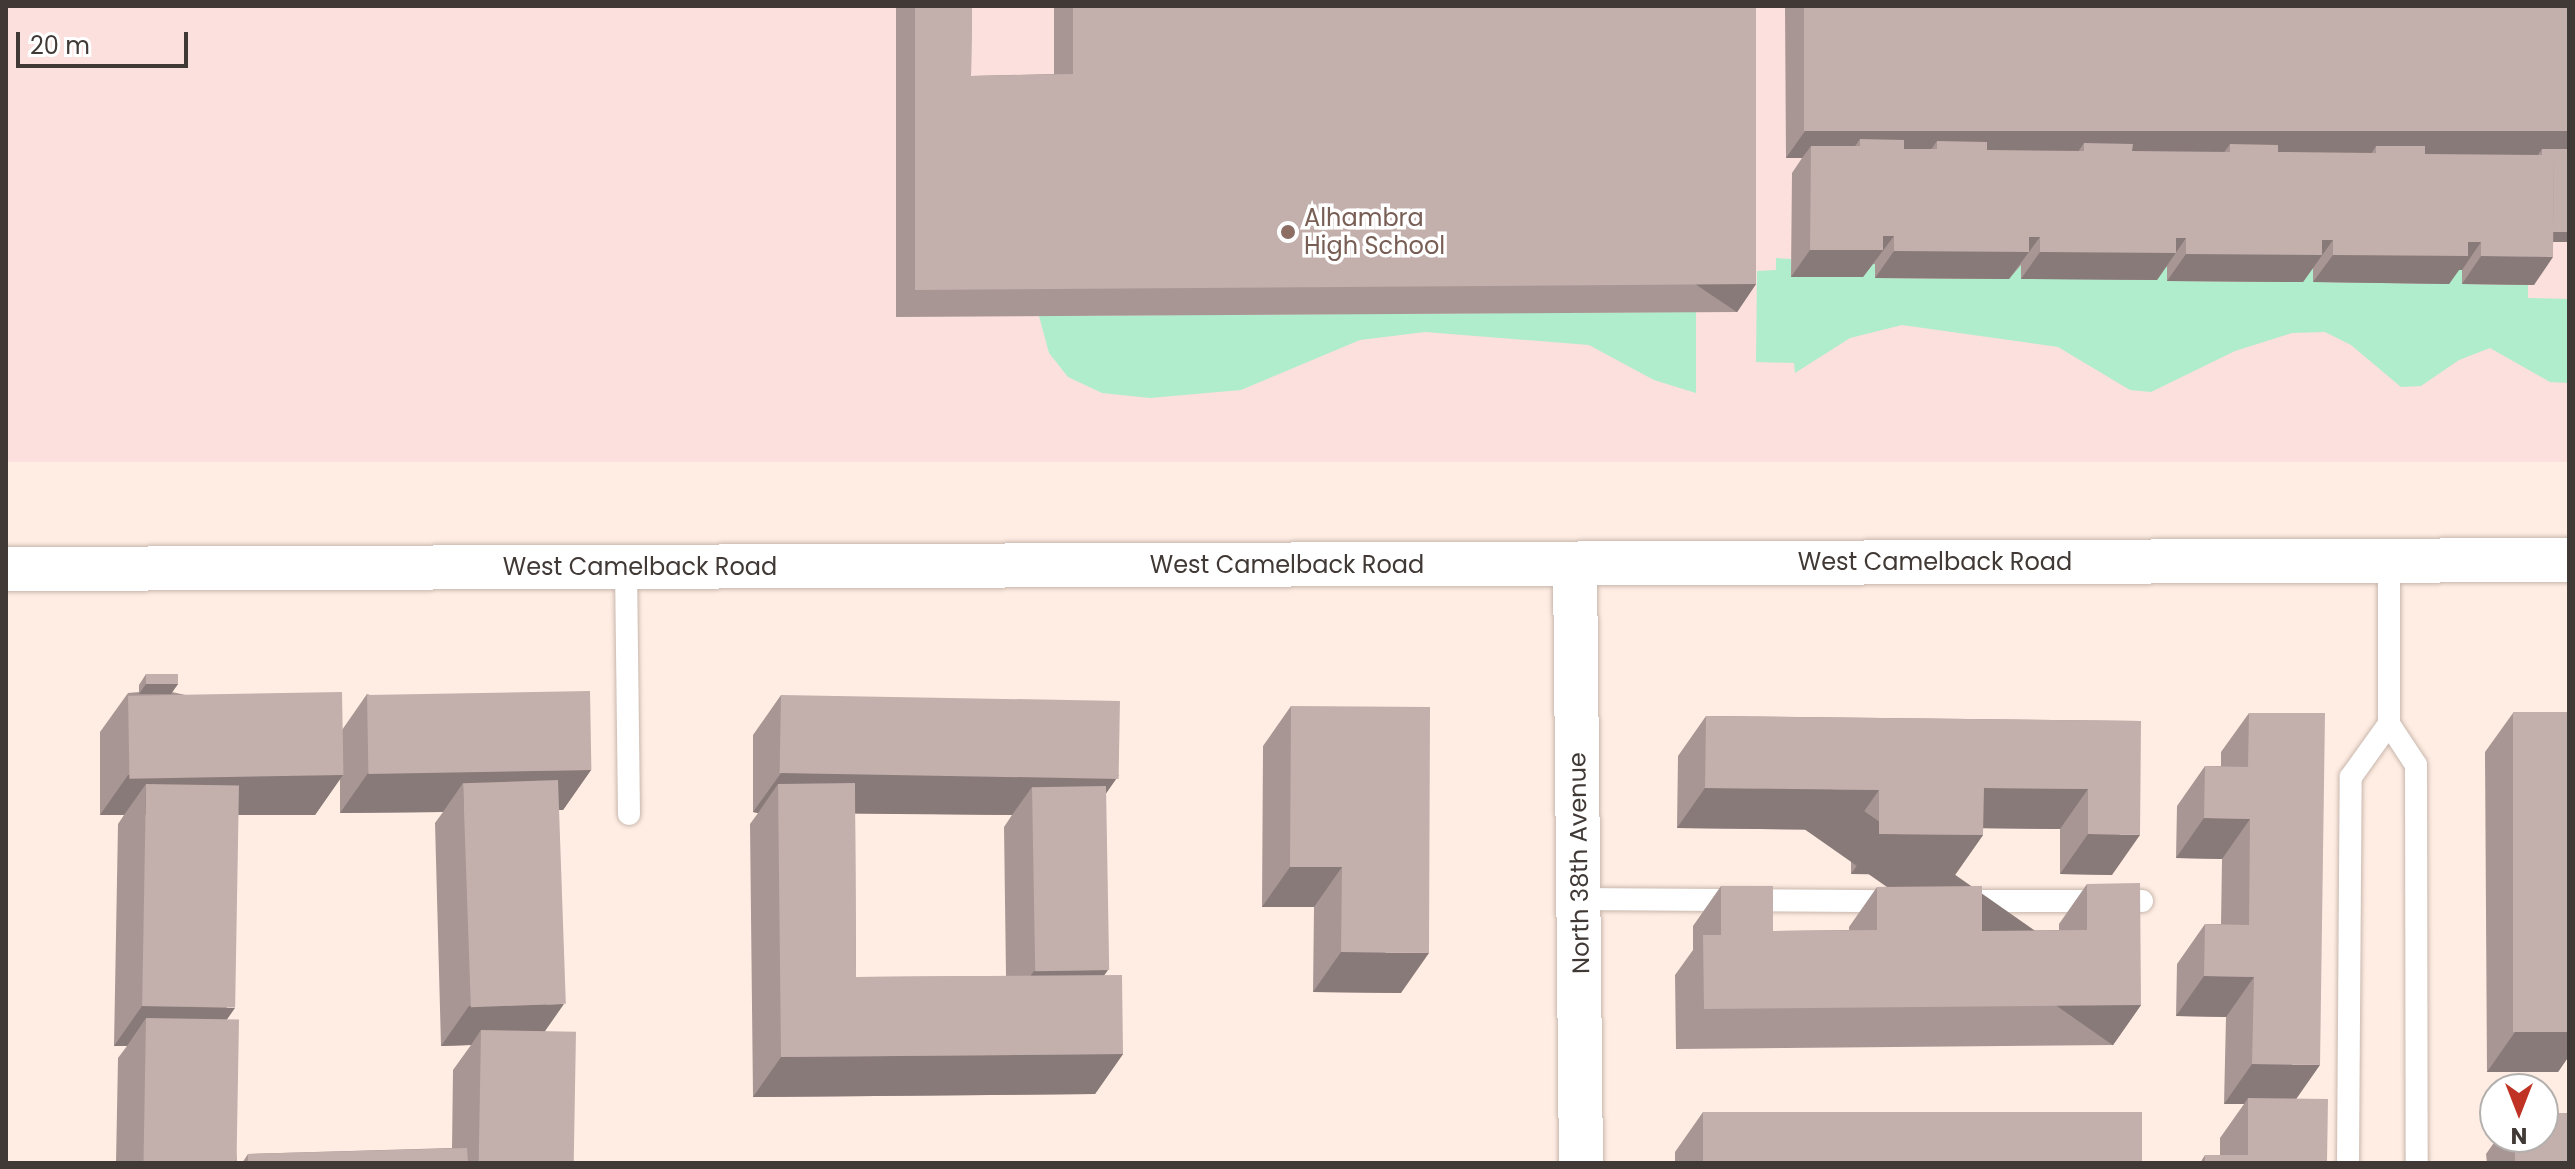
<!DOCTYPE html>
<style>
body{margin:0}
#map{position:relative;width:2575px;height:1169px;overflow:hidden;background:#ffede3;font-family:Poppins,sans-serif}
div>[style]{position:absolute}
.education>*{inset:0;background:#fbe0de;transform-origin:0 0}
.green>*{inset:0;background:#afedcd}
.roads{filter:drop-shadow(0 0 2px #c8b7ad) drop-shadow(0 0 2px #c8b7ad)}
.lane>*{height:22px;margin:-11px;padding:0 11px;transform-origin:11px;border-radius:11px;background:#fff}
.street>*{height:44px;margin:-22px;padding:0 22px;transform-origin:22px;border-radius:22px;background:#fff}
.primary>*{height:44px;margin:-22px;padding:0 22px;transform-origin:22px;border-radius:22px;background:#fff}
.wall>*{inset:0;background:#a89694}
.shaded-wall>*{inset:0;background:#887a78;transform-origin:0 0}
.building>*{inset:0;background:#c3afac;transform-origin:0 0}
.dots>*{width:22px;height:22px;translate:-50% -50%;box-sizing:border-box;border:4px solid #fff;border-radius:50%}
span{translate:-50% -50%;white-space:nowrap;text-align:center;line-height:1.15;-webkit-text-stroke:7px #fff;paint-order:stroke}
.education-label{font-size:24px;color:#785e54}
.left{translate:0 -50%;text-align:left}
.street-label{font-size:24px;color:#403935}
.frame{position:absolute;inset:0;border:8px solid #403935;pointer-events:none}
.north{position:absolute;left:2479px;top:1073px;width:80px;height:80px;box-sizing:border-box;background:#fff;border:2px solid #b3b0ae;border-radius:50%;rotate:180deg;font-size:22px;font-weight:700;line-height:32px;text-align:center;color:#403935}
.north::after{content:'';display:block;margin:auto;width:28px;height:36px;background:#bf3224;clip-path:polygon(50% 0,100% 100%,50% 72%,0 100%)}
.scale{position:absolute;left:16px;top:32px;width:172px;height:36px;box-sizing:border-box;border:4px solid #403935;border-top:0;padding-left:10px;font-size:24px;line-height:28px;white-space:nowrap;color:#403935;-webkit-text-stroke:6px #fff;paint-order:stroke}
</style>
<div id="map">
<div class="education">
<i style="left:6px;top:6px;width:2563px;height:456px"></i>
</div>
<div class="green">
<i style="clip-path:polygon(1776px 258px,1791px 259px,1791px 277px,1863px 264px,1875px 264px,1875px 278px,2009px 279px,2009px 265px,2021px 265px,2021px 279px,2167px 266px,2167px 281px,2302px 282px,2303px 268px,2313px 268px,2314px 282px,2448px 284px,2449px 270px,2462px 270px,2464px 284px,2528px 285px,2528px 298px,2569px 299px,2569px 383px,2550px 382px,2490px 348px,2459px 360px,2421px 386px,2401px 387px,2351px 345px,2325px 332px,2292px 333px,2235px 351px,2151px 392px,2130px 390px,2058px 347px,1902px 325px,1850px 338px,1795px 373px,1794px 363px,1756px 362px,1757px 271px,1776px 270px)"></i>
<i style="clip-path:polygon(1696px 312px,1696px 393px,1654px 380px,1589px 345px,1425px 332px,1360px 340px,1241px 390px,1150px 398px,1102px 393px,1068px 377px,1049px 353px,1039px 316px)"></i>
</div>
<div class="roads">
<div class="lane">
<i style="left:2389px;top:560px;width:164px;rotate:90deg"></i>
<i style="left:2389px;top:724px;width:49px;rotate:56.6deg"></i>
<i style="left:2416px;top:765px;width:398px;rotate:89.9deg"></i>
<i style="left:626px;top:568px;width:246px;rotate:89.3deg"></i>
<i style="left:1579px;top:899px;width:318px;rotate:0.4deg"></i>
<i style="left:1951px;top:901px;width:191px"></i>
<i style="left:2348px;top:1163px;width:386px;rotate:-89.6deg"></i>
<i style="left:2351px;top:777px;width:65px;rotate:-54.4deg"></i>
</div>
<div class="street">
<i style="left:1575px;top:564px;width:599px;rotate:89.43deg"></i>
</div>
<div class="primary">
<i style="left:6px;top:569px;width:2563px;rotate:-0.2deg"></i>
</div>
</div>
<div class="wall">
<i style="clip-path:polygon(896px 6px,972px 6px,971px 76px,1054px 74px,1054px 6px,1756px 6px,1756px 284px,1737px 312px,896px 317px)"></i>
<i style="clip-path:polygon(1785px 6px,2569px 6px,2553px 242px,2534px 285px,2462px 284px,2462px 270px,2459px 270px,2449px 284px,2313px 282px,2313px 268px,2303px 282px,2167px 281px,2167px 266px,2157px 280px,2021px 279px,2021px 265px,2009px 279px,1875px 278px,1875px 264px,1873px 264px,1863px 277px,1791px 277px,1792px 173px,1802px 158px,1786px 158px)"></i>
<i style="clip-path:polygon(146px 674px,178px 684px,172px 692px,342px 730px,367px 694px,591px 770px,563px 810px,559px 810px,545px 1030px,574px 1163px,242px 1163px,248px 1154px,452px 1148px,453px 1070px,471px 1045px,441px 1046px,435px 823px,443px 812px,340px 813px,340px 779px,315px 815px,238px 815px,226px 1020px,237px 1163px,116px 1163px,118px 1058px,127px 1046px,114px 1046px,118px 824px,124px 815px,100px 815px,100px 732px,128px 693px,139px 692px,139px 685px)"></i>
<i style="clip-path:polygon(evenodd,781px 695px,1106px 794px,1104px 976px,1123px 1054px,1095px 1094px,753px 1097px,750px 824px,758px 813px,753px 812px,753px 735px,781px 695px,855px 813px,1012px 815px,1004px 827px,1006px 976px,856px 977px,855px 813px)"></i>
<i style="clip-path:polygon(1291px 706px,1401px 993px,1313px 992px,1314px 907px,1262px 907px,1263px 746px)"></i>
<i style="clip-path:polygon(2569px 712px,2569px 1056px,2558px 1072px,2487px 1072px,2485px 752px,2513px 713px)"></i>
<i style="clip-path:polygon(2249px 713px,2296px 1099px,2327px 1163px,2200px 1163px,2205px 1155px,2220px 1155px,2220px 1138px,2244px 1104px,2224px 1104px,2226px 1017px,2176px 1016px,2177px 964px,2205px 924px,2221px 924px,2222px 859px,2176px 858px,2177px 806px,2205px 766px,2221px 766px,2221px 752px)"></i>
<i style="clip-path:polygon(1706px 716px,2141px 721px,2112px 875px,2060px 874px,2060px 829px,1983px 828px,1983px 835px,1955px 875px,1851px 874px,1851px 830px,1677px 828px,1678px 756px)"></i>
<i style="clip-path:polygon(2087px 884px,2141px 1005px,2113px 1045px,1676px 1049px,1675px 975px,1693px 950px,1693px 926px,1721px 886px,1773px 931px,1849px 930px,1849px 927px,1877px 887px,1982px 931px,2059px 930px,2059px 924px)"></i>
<i style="clip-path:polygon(1703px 1112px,2142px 1163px,1675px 1163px,1675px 1152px)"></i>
<i style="clip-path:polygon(2498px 1137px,2543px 1137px,2569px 1163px,2487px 1163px,2486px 1154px)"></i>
</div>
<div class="shaded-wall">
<i style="clip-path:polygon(1805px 131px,2569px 131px,2569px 159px,2542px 149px,2535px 159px,2376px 153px,2376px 146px,2368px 159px,2230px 152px,2230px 144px,2220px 158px,2084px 151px,2084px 143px,2074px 158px,1937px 149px,1937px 141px,1925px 158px,1860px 146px,1860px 139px,1847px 158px,1811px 146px,1802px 158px,1786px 158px)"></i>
<i style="clip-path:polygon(2542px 232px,2569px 232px,2569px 242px,2534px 242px)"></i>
<i style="clip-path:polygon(1883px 236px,1894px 236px,1863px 277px,1791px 277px,1810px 250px)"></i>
<i style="clip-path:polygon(2029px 237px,2040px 237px,2009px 279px,1875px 278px,1894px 251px)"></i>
<i style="clip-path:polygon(2176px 238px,2186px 238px,2157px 280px,2021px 279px,2040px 252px)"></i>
<i style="clip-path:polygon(2322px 240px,2333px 240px,2303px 282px,2167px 281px,2186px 254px)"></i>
<i style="clip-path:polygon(2468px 242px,2481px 242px,2462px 270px,2459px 270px,2449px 284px,2313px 282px,2333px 255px)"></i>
<i style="clip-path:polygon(2481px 256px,2553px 257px,2534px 285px,2462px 284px)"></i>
<i style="left:1756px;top:284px;width:34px;height:841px;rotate:124deg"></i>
<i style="clip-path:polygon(146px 684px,178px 684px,171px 694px,139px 694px)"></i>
<i style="clip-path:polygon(591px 770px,563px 810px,464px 811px,463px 783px,443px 812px,340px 813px,368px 773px)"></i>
<i style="clip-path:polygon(781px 773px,1119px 775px,1091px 815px,1032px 787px,1012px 815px,779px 813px,778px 784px,758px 813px,753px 812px)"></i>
<i style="clip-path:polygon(128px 775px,343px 775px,315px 815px,145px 815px,146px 784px,124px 815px,100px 815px)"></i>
<i style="clip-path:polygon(1705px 788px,1879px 790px,1851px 830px,1677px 828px)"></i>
<i style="clip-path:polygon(1984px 788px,2088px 789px,2060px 829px,1956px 828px)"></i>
<i style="clip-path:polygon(2204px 818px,2250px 819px,2222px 859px,2176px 858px)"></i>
<i style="clip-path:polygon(1879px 834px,1983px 835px,1955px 875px,1851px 874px)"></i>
<i style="clip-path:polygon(2088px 834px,2140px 835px,2112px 875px,2060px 874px)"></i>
<i style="clip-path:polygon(1290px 867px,1342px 867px,1314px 907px,1262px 907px)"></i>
<i style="clip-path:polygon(1341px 952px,1429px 953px,1401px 993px,1313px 992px)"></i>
<i style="clip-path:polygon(1108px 970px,1080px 1010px,1006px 1011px,1034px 971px)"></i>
<i style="clip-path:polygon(2204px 976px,2254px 977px,2226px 1017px,2176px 1016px)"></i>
<i style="clip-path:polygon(564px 1004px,536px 1044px,481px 1030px,471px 1045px,441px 1046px,469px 1006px)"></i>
<i style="left:2141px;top:1005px;width:49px;height:437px;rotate:125deg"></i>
<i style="clip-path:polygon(142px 1006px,235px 1008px,207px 1048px,146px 1018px,127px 1046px,114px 1046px)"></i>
<i style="clip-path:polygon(2515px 1032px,2569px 1032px,2569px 1056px,2558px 1072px,2487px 1072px)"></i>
<i style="clip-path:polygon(1123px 1054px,1095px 1094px,753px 1097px,781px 1057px)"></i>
<i style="clip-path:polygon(2252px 1064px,2320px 1065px,2292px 1105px,2248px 1098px,2244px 1104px,2224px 1104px)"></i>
</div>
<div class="building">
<i style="clip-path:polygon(915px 6px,972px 6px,971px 76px,1073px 74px,1073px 6px,1756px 6px,1756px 284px,915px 290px)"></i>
<i style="left:1804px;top:6px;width:765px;height:125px"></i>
<i style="clip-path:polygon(1860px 139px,1904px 140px,1904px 149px,1937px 149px,1937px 141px,1987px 142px,1987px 150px,2084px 151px,2084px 143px,2133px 144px,2132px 151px,2230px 152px,2230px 144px,2278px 145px,2278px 152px,2376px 153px,2376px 146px,2425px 146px,2425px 154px,2554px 155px,2553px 257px,2481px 256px,2481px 242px,2468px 242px,2468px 256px,2333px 255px,2333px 240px,2322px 240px,2322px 255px,2186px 254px,2186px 238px,2176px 238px,2176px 253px,2040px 252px,2040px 237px,2029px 237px,2029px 252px,1894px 251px,1894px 236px,1883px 236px,1883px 250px,1810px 250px,1811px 146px,1860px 146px)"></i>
<i style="clip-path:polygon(2542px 149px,2569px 149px,2569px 232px,2553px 232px,2554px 155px,2542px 155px)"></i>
<i style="left:146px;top:674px;width:32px;height:10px"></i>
<i style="left:590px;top:691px;width:79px;height:223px;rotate:89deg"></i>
<i style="left:342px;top:692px;width:83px;height:214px;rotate:89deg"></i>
<i style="left:781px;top:695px;width:339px;height:78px;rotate:1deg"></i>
<i style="clip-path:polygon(1291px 706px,1430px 707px,1429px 953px,1341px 952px,1342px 867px,1290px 867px)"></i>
<i style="left:2569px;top:712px;width:320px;height:56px;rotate:90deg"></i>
<i style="clip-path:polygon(2249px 713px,2325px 713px,2320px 1065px,2252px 1064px,2254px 977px,2204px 976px,2205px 924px,2249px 925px,2250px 819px,2204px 818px,2205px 766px,2248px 767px)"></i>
<i style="clip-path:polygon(1706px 716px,2141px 721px,2140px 835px,2088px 834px,2088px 789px,1984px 788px,1983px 835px,1879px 834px,1879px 790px,1705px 788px)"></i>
<i style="left:558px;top:780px;width:224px;height:95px;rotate:88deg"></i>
<i style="clip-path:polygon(855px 783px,856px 977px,1122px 975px,1123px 1054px,781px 1057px,778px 784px)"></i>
<i style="left:146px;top:784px;width:93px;height:222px;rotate:1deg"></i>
<i style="left:1106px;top:786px;width:184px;height:74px;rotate:89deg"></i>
<i style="clip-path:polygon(2140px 883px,2141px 1005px,1704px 1009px,1703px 935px,1721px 935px,1721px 886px,1773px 886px,1773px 931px,1877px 930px,1877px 887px,1982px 886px,1982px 931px,2087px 930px,2087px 884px)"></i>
<i style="left:146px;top:1018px;width:93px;height:145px;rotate:1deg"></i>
<i style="left:481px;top:1030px;width:95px;height:133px;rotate:1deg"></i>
<i style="clip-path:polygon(2248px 1098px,2328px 1099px,2327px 1163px,2205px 1163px,2205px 1155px,2248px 1155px)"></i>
<i style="left:1703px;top:1112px;width:439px;height:51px"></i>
<i style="clip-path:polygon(2543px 1113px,2569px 1113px,2569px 1163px,2515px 1163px,2515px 1137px,2543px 1137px)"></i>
<i style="clip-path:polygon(467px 1148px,468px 1163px,248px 1163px,248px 1154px)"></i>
</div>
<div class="dots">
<i style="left:1288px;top:232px;background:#8d6e63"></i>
</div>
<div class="education-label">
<span class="left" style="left:1304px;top:232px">Alhambra<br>High School</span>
</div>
<div class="street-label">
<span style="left:1935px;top:562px">West Camelback Road</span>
<span style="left:1287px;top:565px">West Camelback Road</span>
<span style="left:640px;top:567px">West Camelback Road</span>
<span style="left:1579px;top:863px;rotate:-91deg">North 38th Avenue</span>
</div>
<div class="frame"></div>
<div class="north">N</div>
<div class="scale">20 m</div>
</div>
